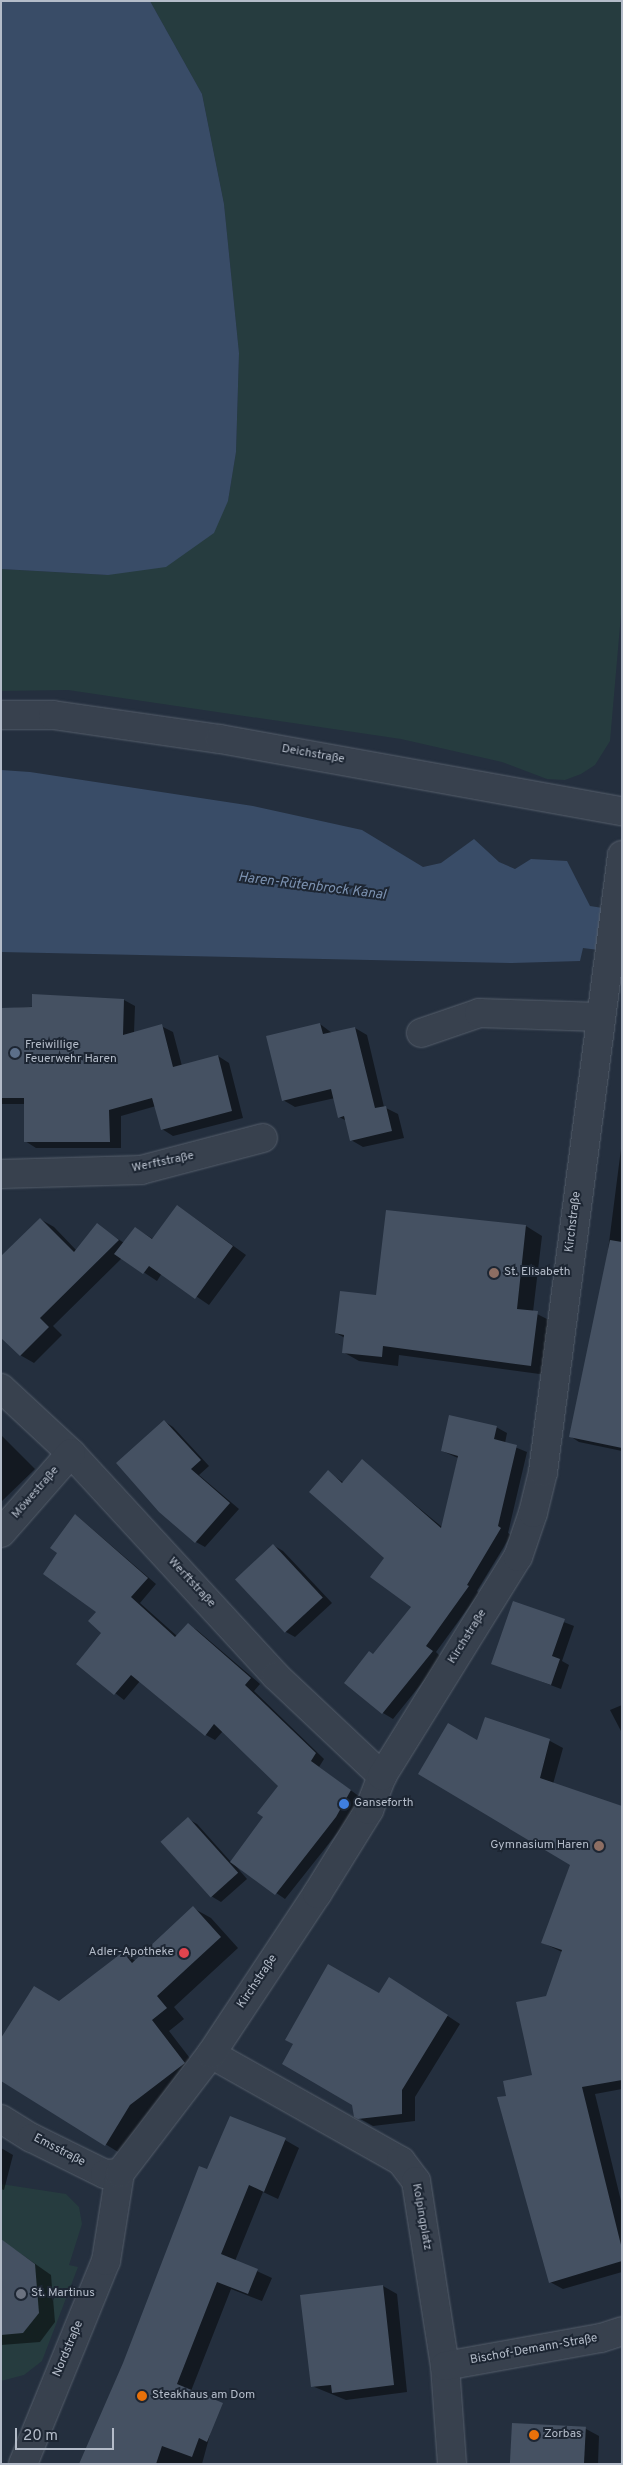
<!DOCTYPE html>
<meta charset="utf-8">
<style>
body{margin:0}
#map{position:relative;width:623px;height:2465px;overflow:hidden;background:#242f3e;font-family:Overpass,sans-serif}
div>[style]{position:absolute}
.green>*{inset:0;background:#263c3f}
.water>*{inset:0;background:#394c67}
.shadow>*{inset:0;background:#0007}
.building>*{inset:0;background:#455162;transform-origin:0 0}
.roads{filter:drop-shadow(0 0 1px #565f6c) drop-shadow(0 0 1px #565f6c)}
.minor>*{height:28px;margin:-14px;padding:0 14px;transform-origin:14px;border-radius:14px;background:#38414e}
.dots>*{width:14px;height:14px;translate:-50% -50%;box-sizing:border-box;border:2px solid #1d2633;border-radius:50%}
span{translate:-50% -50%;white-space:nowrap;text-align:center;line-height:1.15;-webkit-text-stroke:4px #1d2633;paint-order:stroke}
.street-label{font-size:12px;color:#b4bcc9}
.poi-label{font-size:12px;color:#b4bcc9}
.left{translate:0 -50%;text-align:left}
.right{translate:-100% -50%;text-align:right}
.water-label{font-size:14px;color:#7c92b1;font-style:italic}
.frame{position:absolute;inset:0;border:2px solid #b4bcc9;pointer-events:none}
.scale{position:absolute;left:15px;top:2428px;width:99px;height:22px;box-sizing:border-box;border:2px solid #b4bcc9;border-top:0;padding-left:6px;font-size:15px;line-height:18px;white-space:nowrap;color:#b4bcc9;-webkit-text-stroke:4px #1d2633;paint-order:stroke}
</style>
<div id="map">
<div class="green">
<i style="clip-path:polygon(150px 1px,622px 1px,622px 603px,610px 741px,595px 765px,581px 774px,565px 780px,547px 779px,502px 762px,401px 739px,68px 690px,1px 691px,1px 569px,108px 575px,228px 501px,236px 452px,239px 353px,224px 204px,202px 94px)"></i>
<i style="clip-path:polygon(1px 2184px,66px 2194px,79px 2207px,82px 2224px,69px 2265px,78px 2267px,42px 2361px,24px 2375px,1px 2381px)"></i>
</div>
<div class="water">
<i style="clip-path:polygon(1px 1px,150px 1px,202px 94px,224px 204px,239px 353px,236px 452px,228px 501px,214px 533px,166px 567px,108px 575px,1px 569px)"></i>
<i style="clip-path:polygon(1px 770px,30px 772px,253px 806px,362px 830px,423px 867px,441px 863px,474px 839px,499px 862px,515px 869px,531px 859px,567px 861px,590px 906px,622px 911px,622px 953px,583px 948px,580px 961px,512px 963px,1px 952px)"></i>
</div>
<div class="shadow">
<i style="clip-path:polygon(124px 1000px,135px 1006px,134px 1033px,161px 1026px,173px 1032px,182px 1066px,218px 1056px,229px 1063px,243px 1118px,173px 1136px,162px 1129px,156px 1106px,121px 1116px,121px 1148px,36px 1148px,25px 1141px,25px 1104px,1px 1104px,1px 1009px)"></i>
<i style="clip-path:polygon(320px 1024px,332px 1033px,355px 1028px,367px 1035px,384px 1107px,398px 1114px,404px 1138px,363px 1147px,351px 1140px,347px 1121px,339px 1117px,335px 1098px,295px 1107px,283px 1100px)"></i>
<i style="clip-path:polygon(622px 1141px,622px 1451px,579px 1442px,570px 1436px,606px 1266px)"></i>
<i style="clip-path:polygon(178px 1206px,246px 1255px,209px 1305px,162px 1273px,157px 1281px,122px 1258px,53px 1326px,62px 1335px,34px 1363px,20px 1355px,40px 1219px,54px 1227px,77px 1251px,97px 1225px,124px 1243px,135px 1228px,153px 1239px)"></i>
<i style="clip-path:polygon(526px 1226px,542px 1236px,533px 1312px,553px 1322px,547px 1375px,399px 1355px,398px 1366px,359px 1361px,343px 1352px,345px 1338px,336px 1333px,377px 1297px)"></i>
<i style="clip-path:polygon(164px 1421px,173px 1427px,209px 1466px,199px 1475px,239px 1509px,205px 1547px,196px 1542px)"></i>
<i style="clip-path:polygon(496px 1427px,507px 1433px,505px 1443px,527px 1452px,508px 1533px,511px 1535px,477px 1591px,479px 1593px,436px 1652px,442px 1658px,393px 1719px,383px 1713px,374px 1655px,413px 1606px,386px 1557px,328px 1472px,344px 1483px,368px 1466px,442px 1527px,458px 1458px,442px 1451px)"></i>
<i style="clip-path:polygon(1px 1435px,35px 1469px,1px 1502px)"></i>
<i style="clip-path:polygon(76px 1515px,156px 1584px,140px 1603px,177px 1636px,188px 1625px,197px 1630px,260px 1684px,254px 1691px,324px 1759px,319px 1767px,360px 1797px,346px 1822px,285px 1899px,234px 1864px,247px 1879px,221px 1902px,211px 1896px,162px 1842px,188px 1819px,197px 1824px,231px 1862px,265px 1817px,280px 1786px,223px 1731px,215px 1740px,206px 1735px,140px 1681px,124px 1700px,78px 1664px,103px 1633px,98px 1612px,59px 1553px)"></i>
<i style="clip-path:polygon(273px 1545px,283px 1551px,332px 1603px,295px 1637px,286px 1632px)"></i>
<i style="clip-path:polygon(514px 1603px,574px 1626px,562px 1661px,569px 1665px,561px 1689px,492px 1663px)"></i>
<i style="clip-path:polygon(622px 1705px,622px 1733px,610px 1710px)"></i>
<i style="clip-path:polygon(550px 1741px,563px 1748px,553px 1784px,622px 1807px,622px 2089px,595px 2094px,622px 2205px,622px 2272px,563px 2289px,550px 2282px,507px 2096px,533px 2076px,547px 1997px,562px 1952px,543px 1943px,571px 1864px,478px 1742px)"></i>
<i style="clip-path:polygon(193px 1908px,211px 1918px,238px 1948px,174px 2007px,184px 2019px,169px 2031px,202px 2074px,123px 2155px,1px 2080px,60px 2002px,123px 1954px,136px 1961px)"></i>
<i style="clip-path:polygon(402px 1986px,460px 2024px,415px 2097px,415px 2121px,373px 2126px,355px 2116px,353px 2104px,294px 2044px,380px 1994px)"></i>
<i style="clip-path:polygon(285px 2140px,299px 2148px,278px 2199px,263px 2192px,235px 2261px,272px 2278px,262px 2301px,231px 2289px,191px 2391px,218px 2405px,202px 2464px,82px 2464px,208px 2171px)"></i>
<i style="clip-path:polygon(1px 2148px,13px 2155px,4px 2190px,1px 2189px)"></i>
<i style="clip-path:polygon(14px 2249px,51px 2275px,55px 2322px,40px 2342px,1px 2345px,1px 2251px)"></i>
<i style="clip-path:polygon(383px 2286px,397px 2294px,407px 2392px,346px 2400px,312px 2386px,301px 2296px)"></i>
<i style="clip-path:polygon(586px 2429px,599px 2436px,598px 2464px,511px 2464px)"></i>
</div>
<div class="building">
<i style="clip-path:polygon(32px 994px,124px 999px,123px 1035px,162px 1024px,173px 1067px,218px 1055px,232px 1111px,161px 1130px,152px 1098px,109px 1110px,110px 1142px,24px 1142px,24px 1098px,1px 1098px,1px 1008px,32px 1007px)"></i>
<i style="clip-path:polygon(320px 1023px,323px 1034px,355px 1027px,375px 1108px,386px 1106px,392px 1131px,350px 1141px,344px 1116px,338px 1118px,331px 1089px,282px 1101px,266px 1036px)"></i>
<i style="clip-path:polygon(177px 1205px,233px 1246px,195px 1299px,149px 1266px,143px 1274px,114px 1254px,135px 1227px,152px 1239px)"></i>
<i style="clip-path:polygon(386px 1210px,526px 1225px,517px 1309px,538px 1311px,531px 1366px,383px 1346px,382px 1357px,342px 1353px,344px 1335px,335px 1333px,340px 1291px,376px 1295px)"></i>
<i style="clip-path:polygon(40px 1218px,74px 1252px,97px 1223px,119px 1240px,40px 1318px,49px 1327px,20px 1356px,1px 1338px,1px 1256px)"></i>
<i style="clip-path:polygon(610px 1240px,622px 1242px,622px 1448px,569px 1437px)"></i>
<i style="clip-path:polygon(449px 1415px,497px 1426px,494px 1439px,517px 1445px,498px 1526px,501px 1528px,467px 1585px,469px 1586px,426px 1646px,433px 1651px,382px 1714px,344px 1683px,369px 1651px,373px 1654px,411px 1607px,370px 1577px,384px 1558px,309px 1492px,328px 1470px,342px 1483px,362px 1459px,441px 1528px,458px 1456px,441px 1451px)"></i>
<i style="clip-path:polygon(164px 1420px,201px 1460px,191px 1469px,230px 1503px,195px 1543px,159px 1512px,116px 1463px)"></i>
<i style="clip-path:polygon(75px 1514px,148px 1578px,131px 1597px,175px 1637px,188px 1623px,251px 1678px,245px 1685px,316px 1753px,311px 1761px,351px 1790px,336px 1817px,275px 1895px,230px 1862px,263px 1817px,257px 1813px,278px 1786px,214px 1724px,205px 1736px,131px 1675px,114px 1695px,76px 1664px,101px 1633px,88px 1621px,96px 1612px,43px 1574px,57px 1553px,50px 1548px)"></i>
<i style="left:273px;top:1544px;width:73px;height:52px;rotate:47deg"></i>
<i style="clip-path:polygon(513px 1601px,565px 1619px,552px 1656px,560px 1659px,551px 1685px,491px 1664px)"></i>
<i style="clip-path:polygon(485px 1717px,550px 1739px,540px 1778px,622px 1806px,622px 2080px,582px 2087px,622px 2249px,622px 2261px,549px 2283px,497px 2097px,506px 2096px,503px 2081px,532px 2075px,516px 2002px,546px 1996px,562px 1950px,541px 1943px,570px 1865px,418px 1774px,448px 1723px,477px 1740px)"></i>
<i style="left:188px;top:1817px;width:75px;height:37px;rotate:48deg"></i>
<i style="clip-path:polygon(193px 1906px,221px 1937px,157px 1996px,167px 2008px,152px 2020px,185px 2063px,130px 2105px,105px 2146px,1px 2081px,1px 2038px,34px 1986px,59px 2001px,123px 1952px,132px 1963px)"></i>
<i style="clip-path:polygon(328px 1964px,379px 1993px,389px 1977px,448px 2015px,402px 2090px,402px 2114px,358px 2119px,354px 2117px,352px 2105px,282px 2064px,293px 2044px,285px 2040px)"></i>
<i style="clip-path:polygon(230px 2116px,286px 2138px,264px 2192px,249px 2185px,221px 2254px,258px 2269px,248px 2294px,217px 2282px,177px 2384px,223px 2403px,207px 2442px,199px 2438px,192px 2457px,162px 2446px,156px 2464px,79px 2464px,123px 2363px,199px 2166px,207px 2169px)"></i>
<i style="clip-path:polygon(1px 2239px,35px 2264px,39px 2313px,23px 2333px,1px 2335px)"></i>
<i style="clip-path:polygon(383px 2285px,394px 2385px,332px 2393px,331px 2385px,311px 2387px,300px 2295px)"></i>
<i style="left:512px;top:2423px;width:74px;height:41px;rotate:3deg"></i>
</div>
<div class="roads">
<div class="minor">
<i style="left:1px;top:715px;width:52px"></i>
<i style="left:53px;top:715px;width:169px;rotate:8.2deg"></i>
<i style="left:220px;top:739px;width:408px;rotate:10.2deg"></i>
<i style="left:421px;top:1033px;width:61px;rotate:-19deg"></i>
<i style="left:479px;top:1013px;width:121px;rotate:1.9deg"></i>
<i style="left:1px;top:1174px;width:140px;rotate:-1.6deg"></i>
<i style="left:141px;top:1170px;width:126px;rotate:-14.7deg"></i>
<i style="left:1px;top:1388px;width:96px;rotate:42.9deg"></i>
<i style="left:71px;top:1453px;width:303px;rotate:47.4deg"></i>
<i style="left:276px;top:1676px;width:146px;rotate:43.3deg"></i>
<i style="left:1px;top:1533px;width:106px;rotate:-48.8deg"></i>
<i style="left:211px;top:2054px;width:218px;rotate:29.4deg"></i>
<i style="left:401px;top:2161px;width:25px;rotate:53deg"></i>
<i style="left:416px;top:2181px;width:187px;rotate:81.1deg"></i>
<i style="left:445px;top:2366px;width:98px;rotate:85.9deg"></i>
<i style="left:1px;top:2119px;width:36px;rotate:32deg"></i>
<i style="left:32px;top:2138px;width:81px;rotate:26.3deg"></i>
<i style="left:105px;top:2174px;width:15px;rotate:-4deg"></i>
<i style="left:445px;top:2366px;width:158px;rotate:-10.2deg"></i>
<i style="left:601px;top:2338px;width:22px;rotate:-18deg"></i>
<i style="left:23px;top:2464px;width:219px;rotate:-67.8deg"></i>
<i style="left:106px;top:2261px;width:89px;rotate:-81deg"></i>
<i style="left:120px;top:2173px;width:150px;rotate:-52.6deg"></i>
<i style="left:211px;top:2054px;width:192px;rotate:-56.5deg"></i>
<i style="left:317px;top:1894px;width:99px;rotate:-58.2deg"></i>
<i style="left:369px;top:1810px;width:36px;rotate:-69deg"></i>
<i style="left:382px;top:1776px;width:258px;rotate:-58.2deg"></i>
<i style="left:518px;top:1557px;width:46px;rotate:-71.2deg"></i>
<i style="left:533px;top:1513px;width:42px;rotate:-76.3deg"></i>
<i style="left:543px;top:1472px;width:622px;rotate:-82.7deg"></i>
</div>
</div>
<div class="dots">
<i style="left:15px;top:1053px;background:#5c6f8a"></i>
<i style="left:494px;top:1273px;background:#8d6e63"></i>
<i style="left:344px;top:1804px;background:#3f7fe0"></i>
<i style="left:599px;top:1846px;background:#8d6e63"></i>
<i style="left:184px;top:1953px;background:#e0444e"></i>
<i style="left:21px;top:2294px;background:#6b7280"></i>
<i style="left:142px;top:2396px;background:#e8710a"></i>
<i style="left:534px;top:2435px;background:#e8710a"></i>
</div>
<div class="street-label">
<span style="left:313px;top:755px;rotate:10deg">Deichstraße</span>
<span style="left:163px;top:1163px;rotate:-12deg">Werftstraße</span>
<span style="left:574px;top:1222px;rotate:-83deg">Kirchstraße</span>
<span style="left:36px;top:1493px;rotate:-49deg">Möwestraße</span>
<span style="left:191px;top:1583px;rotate:47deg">Werftstraße</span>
<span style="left:468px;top:1637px;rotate:-58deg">Kirchstraße</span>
<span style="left:258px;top:1982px;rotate:-56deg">Kirchstraße</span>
<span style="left:59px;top:2151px;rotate:27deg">Emsstraße</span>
<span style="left:421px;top:2217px;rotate:80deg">Kolpingplatz</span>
<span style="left:69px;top:2349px;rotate:-67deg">Nordstraße</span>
<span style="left:534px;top:2350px;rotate:-10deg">Bischof-Demann-Straße</span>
</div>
<div class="poi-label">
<span class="left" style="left:25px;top:1053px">Freiwillige<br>Feuerwehr Haren</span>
<span class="left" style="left:504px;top:1273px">St. Elisabeth</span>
<span class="left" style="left:354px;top:1804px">Ganseforth</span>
<span class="right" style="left:589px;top:1846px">Gymnasium Haren</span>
<span class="right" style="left:174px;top:1953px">Adler-Apotheke</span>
<span class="left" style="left:31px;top:2294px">St. Martinus</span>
<span class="left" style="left:152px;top:2396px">Steakhaus am Dom</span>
<span class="left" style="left:544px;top:2435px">Zorbas</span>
</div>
<div class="water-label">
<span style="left:312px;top:887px;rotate:7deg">Haren-Rütenbrock Kanal</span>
</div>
<div class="frame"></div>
<div class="scale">20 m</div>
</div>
